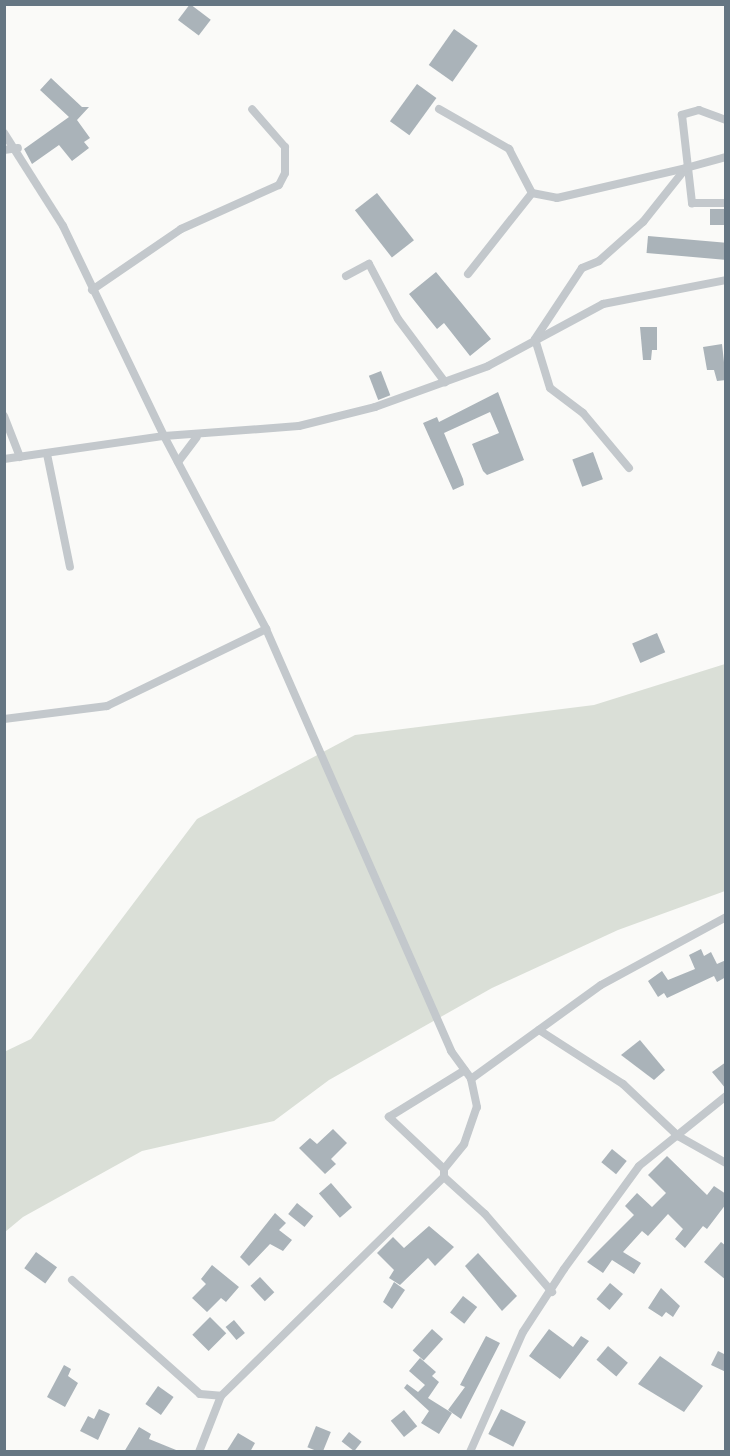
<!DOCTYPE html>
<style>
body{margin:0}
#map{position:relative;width:730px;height:1456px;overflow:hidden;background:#fafaf8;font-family:Montserrat,sans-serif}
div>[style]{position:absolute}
.green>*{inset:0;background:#dadfd7}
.building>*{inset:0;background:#aab3b9;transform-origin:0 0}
.minor>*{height:8px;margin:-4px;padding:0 4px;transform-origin:4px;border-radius:4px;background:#c3c8cc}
span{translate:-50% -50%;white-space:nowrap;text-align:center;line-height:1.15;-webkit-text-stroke:6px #fff;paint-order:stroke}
.frame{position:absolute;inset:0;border:6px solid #657683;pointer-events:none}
</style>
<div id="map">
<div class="green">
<i style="clip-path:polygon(725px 664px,725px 891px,618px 930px,492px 988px,329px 1080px,274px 1121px,142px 1151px,23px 1217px,5px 1232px,4px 1052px,31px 1039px,197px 819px,355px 735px,594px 705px)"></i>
</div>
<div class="building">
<i style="left:190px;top:4px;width:26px;height:20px;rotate:37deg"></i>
<i style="left:454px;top:29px;width:29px;height:44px;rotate:35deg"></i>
<i style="clip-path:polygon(51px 78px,82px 107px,89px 107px,77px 120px,90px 138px,84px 142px,89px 148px,72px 161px,59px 145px,32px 164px,24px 149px,69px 117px,40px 90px)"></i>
<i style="left:417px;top:84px;width:24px;height:46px;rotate:36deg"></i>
<i style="left:377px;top:193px;width:60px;height:28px;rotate:52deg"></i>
<i style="left:710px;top:209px;width:16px;height:16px"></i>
<i style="left:648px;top:236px;width:78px;height:17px;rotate:5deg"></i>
<i style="clip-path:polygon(436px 272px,491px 339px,470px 356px,444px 323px,437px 329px,409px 294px)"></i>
<i style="clip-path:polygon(640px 327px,657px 327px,657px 350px,652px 350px,651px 360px,643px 360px)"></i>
<i style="clip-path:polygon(722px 344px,726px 380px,717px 381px,714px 370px,707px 370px,703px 347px)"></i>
<i style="left:381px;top:371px;width:26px;height:13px;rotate:69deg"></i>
<i style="clip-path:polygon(498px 392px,524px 460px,487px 475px,483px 471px,472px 444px,499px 433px,490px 412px,444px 433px,463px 479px,464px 485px,453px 490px,423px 423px,437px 417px,439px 422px)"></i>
<i style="left:593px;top:452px;width:29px;height:22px;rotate:70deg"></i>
<i style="left:657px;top:633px;width:21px;height:27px;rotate:67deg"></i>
<i style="clip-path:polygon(701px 949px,704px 956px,711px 952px,717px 964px,726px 960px,726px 977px,717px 982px,714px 976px,667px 998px,664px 993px,658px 997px,648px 981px,662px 971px,668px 980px,695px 969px,689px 955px)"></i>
<i style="clip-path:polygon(640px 1040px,665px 1070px,654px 1080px,621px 1055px)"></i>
<i style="clip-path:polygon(726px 1062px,726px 1089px,712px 1072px)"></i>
<i style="clip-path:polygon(333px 1129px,347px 1143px,331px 1159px,336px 1164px,325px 1174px,299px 1148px,310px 1138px,317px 1144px)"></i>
<i style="left:612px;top:1149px;width:19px;height:17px;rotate:39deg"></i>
<i style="clip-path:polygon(667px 1156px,707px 1195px,714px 1186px,726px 1194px,726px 1204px,707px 1229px,703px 1226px,685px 1248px,675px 1239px,683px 1229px,668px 1214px,648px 1236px,642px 1231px,623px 1252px,641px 1263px,634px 1274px,612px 1260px,603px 1273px,587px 1262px,634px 1215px,625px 1206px,637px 1193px,652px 1207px,666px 1193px,648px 1175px)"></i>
<i style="left:331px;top:1183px;width:32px;height:16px;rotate:49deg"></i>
<i style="left:297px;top:1203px;width:21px;height:14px;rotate:39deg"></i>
<i style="clip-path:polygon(275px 1213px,286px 1223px,279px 1230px,292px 1240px,283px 1251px,270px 1244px,249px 1266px,240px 1257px)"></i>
<i style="clip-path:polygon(429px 1226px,454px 1247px,435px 1266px,428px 1258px,400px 1285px,389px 1278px,394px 1270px,377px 1253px,393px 1237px,404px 1248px)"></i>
<i style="clip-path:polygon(721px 1242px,726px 1246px,726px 1280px,704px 1262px)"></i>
<i style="left:36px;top:1252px;width:26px;height:20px;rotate:36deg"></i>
<i style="clip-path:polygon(478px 1253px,517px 1296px,502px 1311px,465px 1266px)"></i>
<i style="clip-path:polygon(212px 1265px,239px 1287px,226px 1302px,221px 1298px,207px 1312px,192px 1298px,206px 1284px,201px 1279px)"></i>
<i style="left:260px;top:1277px;width:21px;height:13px;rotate:47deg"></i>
<i style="clip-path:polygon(394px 1282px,405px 1290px,392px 1309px,383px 1302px)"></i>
<i style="left:610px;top:1283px;width:17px;height:21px;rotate:40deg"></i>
<i style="clip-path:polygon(661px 1288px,680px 1306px,673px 1317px,666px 1312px,662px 1317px,648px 1308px)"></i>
<i style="left:463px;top:1296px;width:18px;height:21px;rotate:38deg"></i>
<i style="left:210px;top:1317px;width:23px;height:25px;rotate:45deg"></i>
<i style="left:234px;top:1320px;width:17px;height:11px;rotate:50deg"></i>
<i style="left:432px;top:1329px;width:15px;height:29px;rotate:42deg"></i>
<i style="clip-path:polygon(549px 1329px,573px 1347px,581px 1336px,589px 1341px,560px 1379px,529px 1356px)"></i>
<i style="clip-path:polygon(486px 1336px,500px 1343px,461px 1419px,448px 1410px,465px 1387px,460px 1385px)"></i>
<i style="left:608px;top:1346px;width:26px;height:18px;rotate:40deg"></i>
<i style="clip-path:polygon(718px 1351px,726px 1355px,726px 1372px,711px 1365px)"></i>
<i style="clip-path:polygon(660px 1356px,703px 1386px,684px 1412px,638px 1384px)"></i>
<i style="clip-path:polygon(420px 1358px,436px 1372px,432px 1376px,439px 1382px,428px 1398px,452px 1413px,439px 1434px,421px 1423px,429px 1411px,404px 1388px,407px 1384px,418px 1392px,425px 1385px,409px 1371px)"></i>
<i style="clip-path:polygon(64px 1365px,71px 1369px,68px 1376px,78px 1383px,65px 1407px,47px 1397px)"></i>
<i style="left:158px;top:1386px;width:19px;height:22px;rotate:35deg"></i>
<i style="clip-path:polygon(99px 1409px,110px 1414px,98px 1440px,80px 1431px,88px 1416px,94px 1419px)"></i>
<i style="left:501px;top:1409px;width:28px;height:28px;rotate:27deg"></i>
<i style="left:404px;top:1410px;width:21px;height:17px;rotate:51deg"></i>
<i style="left:316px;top:1426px;width:16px;height:23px;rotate:22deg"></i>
<i style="clip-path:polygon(139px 1427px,151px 1434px,149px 1439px,181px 1452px,124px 1452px)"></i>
<i style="left:349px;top:1432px;width:16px;height:12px;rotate:38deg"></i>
<i style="clip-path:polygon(238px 1433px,255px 1443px,250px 1452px,226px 1452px)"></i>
</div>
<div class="minor">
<i style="left:439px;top:109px;width:81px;rotate:29.7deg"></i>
<i style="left:509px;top:149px;width:50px;rotate:62.4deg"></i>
<i style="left:726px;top:120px;width:29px;rotate:-160deg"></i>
<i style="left:699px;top:110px;width:18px;rotate:164deg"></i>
<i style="left:682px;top:115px;width:89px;rotate:83.5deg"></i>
<i style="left:692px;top:203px;width:34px"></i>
<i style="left:4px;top:133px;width:110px;rotate:57.6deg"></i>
<i style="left:63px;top:226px;width:233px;rotate:64.3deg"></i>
<i style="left:164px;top:436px;width:218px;rotate:62.1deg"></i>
<i style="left:266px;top:629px;width:461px;rotate:66.3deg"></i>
<i style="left:451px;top:1051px;width:34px;rotate:54deg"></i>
<i style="left:4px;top:150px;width:14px;rotate:-8deg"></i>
<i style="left:468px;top:274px;width:103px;rotate:-51.7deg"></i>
<i style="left:532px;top:193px;width:25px;rotate:11deg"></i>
<i style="left:557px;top:198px;width:132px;rotate:-13.1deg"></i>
<i style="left:346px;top:276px;width:26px;rotate:-28deg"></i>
<i style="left:369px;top:264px;width:62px;rotate:62.2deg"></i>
<i style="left:398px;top:319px;width:79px;rotate:53.3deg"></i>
<i style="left:92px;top:290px;width:108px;rotate:-34.4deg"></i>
<i style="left:181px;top:229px;width:107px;rotate:-24.2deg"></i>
<i style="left:279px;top:185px;width:13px;rotate:-63deg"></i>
<i style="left:285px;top:173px;width:26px;rotate:-90deg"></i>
<i style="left:285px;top:147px;width:50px;rotate:-131deg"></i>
<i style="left:4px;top:416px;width:44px;rotate:68.7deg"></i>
<i style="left:47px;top:454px;width:115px;rotate:78.5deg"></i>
<i style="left:4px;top:459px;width:162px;rotate:-8.2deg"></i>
<i style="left:164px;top:436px;width:135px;rotate:-4.2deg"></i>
<i style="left:299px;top:426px;width:78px;rotate:-14deg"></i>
<i style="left:375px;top:407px;width:120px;rotate:-19.9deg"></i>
<i style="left:488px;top:366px;width:131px;rotate:-28.3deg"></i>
<i style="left:603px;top:304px;width:125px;rotate:-11deg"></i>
<i style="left:178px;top:462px;width:31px;rotate:-53deg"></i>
<i style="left:629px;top:468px;width:72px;rotate:-129.9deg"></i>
<i style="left:583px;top:413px;width:41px;rotate:-142.9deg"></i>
<i style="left:550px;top:388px;width:51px;rotate:-107deg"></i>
<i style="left:535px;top:339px;width:85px;rotate:-56.5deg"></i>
<i style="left:582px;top:268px;width:18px;rotate:-22deg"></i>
<i style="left:599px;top:261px;width:59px;rotate:-41.6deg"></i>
<i style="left:643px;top:222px;width:69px;rotate:-51.5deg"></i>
<i style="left:686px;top:168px;width:41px;rotate:-15.4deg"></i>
<i style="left:4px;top:719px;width:104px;rotate:-7.2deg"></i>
<i style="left:107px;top:706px;width:177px;rotate:-25.8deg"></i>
<i style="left:539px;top:1030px;width:100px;rotate:32.7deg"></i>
<i style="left:623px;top:1084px;width:76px;rotate:43.4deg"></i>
<i style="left:678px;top:1136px;width:55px;rotate:29.4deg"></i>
<i style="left:444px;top:1169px;width:76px;rotate:-136.6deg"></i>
<i style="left:389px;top:1117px;width:89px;rotate:-31.7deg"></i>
<i style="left:444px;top:1177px;width:55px;rotate:42.1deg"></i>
<i style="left:485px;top:1214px;width:103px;rotate:49.3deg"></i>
<i style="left:72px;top:1280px;width:171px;rotate:41.7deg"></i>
<i style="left:200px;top:1394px;width:21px;rotate:5deg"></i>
<i style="left:199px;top:1452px;width:60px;rotate:-68.6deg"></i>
<i style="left:221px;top:1396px;width:313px;rotate:-44.5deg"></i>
<i style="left:444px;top:1177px;width:8px;rotate:-90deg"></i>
<i style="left:444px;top:1169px;width:32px;rotate:-51deg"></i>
<i style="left:464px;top:1144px;width:39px;rotate:-71deg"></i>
<i style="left:477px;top:1107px;width:29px;rotate:-102deg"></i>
<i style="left:471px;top:1079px;width:160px;rotate:-35.9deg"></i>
<i style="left:601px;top:985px;width:142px;rotate:-28.5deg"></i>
<i style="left:470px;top:1452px;width:131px;rotate:-66.2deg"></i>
<i style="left:523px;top:1332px;width:75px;rotate:-56.9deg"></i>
<i style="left:564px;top:1269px;width:127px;rotate:-53.9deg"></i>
<i style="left:639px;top:1166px;width:112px;rotate:-38.8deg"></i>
</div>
<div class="frame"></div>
</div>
